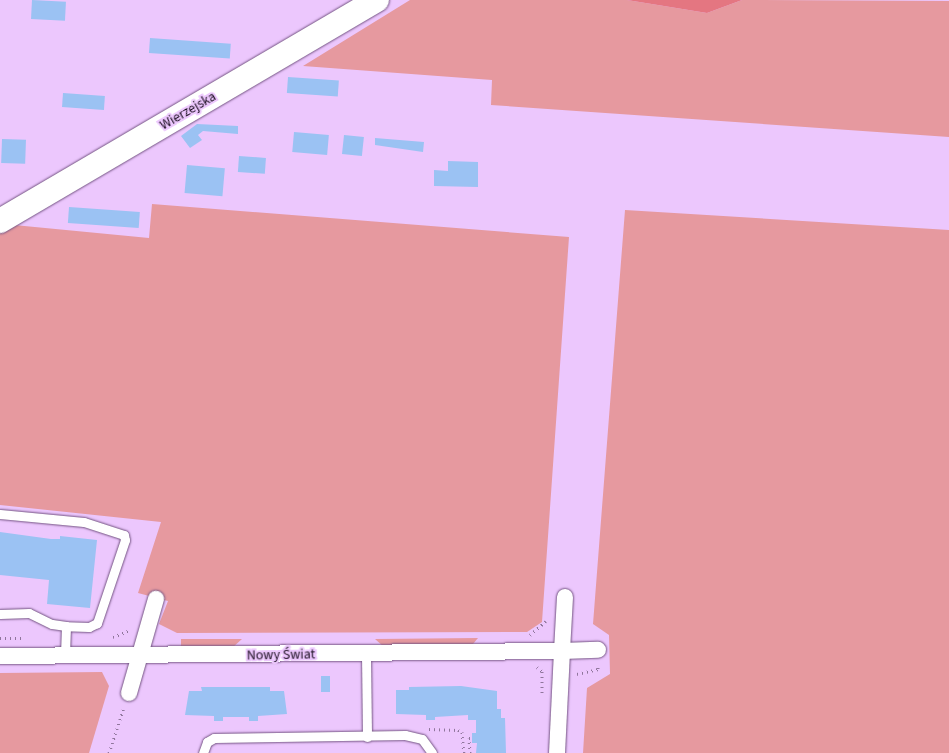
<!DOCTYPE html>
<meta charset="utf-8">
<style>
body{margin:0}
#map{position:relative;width:949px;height:753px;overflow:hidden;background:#ecc7fd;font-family:"Source Sans 3",sans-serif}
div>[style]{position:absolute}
.green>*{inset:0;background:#e6999f}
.forest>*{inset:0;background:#e47681}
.building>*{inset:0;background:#9bc2f3;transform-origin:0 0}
.path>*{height:3px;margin-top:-1.5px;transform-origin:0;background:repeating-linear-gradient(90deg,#90769c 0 1px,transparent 0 5px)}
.roads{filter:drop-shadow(0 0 1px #745483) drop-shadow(0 0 1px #745483)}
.lane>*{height:9px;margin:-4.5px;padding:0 4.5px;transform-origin:4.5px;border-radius:4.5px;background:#fff}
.street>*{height:16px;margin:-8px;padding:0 8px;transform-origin:8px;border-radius:8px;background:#fff}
.secondary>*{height:24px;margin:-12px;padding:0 12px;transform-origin:12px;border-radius:12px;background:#fff}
span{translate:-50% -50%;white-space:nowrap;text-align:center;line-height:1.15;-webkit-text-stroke:4px #ecc7fd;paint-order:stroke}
.street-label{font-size:14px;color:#1f1225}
</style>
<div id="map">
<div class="green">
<i style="clip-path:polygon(410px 0,627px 0,707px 13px,742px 0,949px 1px,949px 137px,491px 105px,492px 80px,303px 66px)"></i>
<i style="clip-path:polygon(152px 204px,569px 237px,542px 622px,527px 632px,177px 633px,159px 624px,168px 601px,138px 593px,161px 522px,0 505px,0 233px,14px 225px,149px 238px)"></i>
<i style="clip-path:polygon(625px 210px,949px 230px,949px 753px,583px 753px,587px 688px,610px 674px,609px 635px,593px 624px)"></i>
<i style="clip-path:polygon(478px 638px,473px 644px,384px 647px,375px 639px)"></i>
<i style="clip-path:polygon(181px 639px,242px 639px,232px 648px,181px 648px)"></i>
<i style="clip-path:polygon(102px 672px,109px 686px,89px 753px,0 753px,0 673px)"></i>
</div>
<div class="forest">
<i style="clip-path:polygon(627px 0,742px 0,707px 13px)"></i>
</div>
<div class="building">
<i style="left:32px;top:0;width:34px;height:19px;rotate:3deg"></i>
<i style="left:150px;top:38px;width:81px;height:15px;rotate:4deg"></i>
<i style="left:288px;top:77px;width:51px;height:16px;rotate:4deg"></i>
<i style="left:63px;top:93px;width:42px;height:14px;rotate:4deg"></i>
<i style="clip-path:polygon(197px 124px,238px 126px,238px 134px,203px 131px,198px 135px,202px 140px,190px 148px,181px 136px)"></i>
<i style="left:294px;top:132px;width:35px;height:20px;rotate:5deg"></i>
<i style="left:344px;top:135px;width:20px;height:19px;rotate:6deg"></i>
<i style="clip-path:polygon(375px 138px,424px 142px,423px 152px,375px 145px)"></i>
<i style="left:2px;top:139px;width:24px;height:24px;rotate:2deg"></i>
<i style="left:239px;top:156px;width:27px;height:16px;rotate:4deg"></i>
<i style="clip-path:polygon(448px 161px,478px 162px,478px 187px,434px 186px,434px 170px,448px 171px)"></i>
<i style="left:187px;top:165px;width:38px;height:28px;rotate:5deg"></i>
<i style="left:69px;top:207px;width:71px;height:16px;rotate:4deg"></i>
<i style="clip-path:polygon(0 532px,51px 539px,60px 539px,60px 536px,97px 540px,90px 608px,47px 604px,49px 580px,0 575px)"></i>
<i style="left:321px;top:676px;width:9px;height:16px"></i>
<i style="clip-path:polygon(461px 686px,497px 691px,497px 709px,501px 709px,501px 718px,505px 718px,506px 753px,476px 753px,477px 743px,472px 743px,472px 733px,476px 733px,476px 720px,468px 720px,468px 715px,435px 717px,435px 720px,426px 720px,426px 715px,396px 714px,396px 690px,409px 690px,409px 687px)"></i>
<i style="clip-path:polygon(201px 687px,270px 687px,270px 691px,284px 691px,287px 714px,258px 716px,258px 721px,249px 721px,249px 717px,223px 717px,223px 721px,214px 721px,214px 716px,185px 715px,189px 691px,202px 691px)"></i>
</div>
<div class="path">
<i style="left:530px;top:635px;width:21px;rotate:-41deg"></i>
<i style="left:113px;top:637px;width:18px;rotate:-22deg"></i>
<i style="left:0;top:638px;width:24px"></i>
<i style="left:537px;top:667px;width:6px;rotate:39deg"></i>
<i style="left:542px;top:671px;width:22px;rotate:90deg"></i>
<i style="left:577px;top:674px;width:22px;rotate:-13deg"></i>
<i style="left:598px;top:669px;width:4px;rotate:-90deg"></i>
<i style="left:429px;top:729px;width:29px;rotate:2deg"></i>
<i style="left:458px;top:730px;width:4px;rotate:27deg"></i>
<i style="left:462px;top:732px;width:21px;rotate:85deg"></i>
<i style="left:109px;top:753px;width:48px;rotate:-71.9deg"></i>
<i style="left:470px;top:753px;width:15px;rotate:-94deg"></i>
<i style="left:469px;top:738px;width:3px"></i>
</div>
<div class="roads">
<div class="lane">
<i style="left:0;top:514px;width:84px;rotate:5.4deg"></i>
<i style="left:84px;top:522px;width:42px;rotate:18deg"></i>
<i style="left:124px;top:535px;width:5px;rotate:79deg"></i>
<i style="left:125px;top:540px;width:88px;rotate:108.6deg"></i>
<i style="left:97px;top:623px;width:9px;rotate:153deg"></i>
<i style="left:89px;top:627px;width:23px;rotate:-178deg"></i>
<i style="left:0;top:614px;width:29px;rotate:-2deg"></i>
<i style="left:29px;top:613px;width:25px;rotate:26deg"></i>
<i style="left:52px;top:624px;width:14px;rotate:8deg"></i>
<i style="left:66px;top:626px;width:30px;rotate:92deg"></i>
<i style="left:366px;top:654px;width:83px;rotate:89.3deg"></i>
<i style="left:203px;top:753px;width:12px;rotate:-70deg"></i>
<i style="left:207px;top:742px;width:8px;rotate:-30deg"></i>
<i style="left:214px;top:738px;width:191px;rotate:-0.9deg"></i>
<i style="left:405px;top:735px;width:17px;rotate:13deg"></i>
<i style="left:422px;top:739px;width:17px;rotate:54deg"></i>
</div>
<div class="street">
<i style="left:565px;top:597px;width:54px;rotate:93.2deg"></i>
<i style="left:562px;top:651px;width:36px;rotate:-2deg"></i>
<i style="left:0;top:656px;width:562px;rotate:-0.51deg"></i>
<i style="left:562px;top:651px;width:102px;rotate:92.8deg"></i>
<i style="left:129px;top:693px;width:98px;rotate:-74deg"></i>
</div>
<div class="secondary">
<i style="left:0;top:221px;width:437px;rotate:-30.4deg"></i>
</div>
</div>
<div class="street-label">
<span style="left:188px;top:111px;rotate:-30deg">Wierzejska</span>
<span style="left:281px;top:655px;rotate:-1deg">Nowy Świat</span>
</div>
</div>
